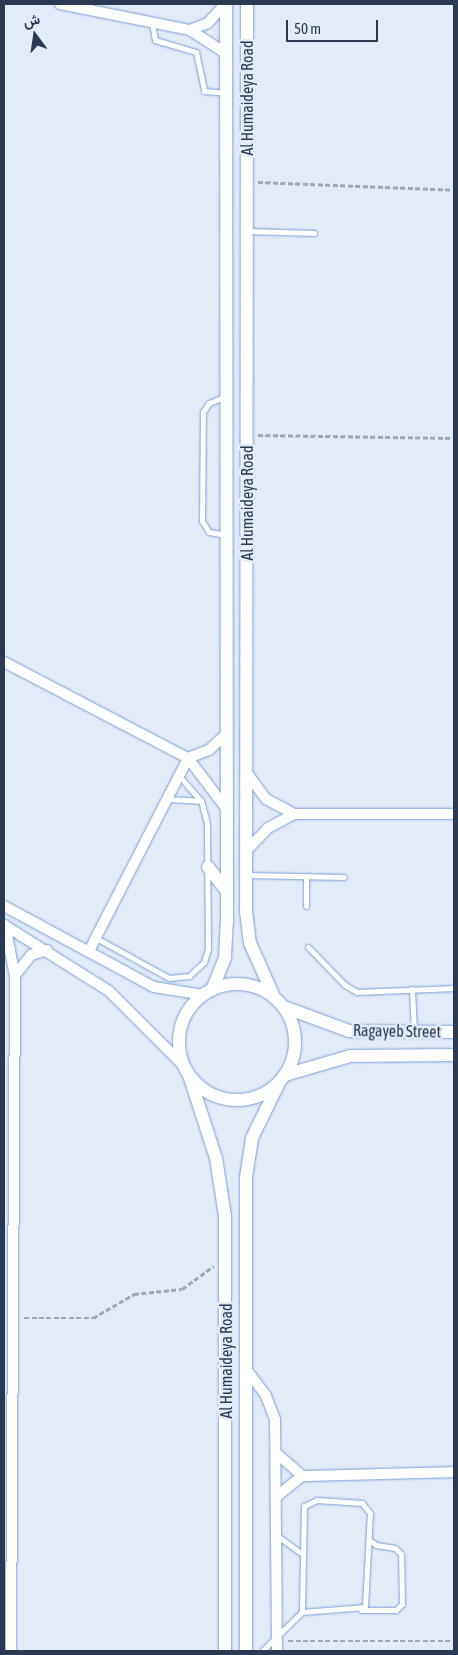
<!DOCTYPE html>
<meta charset="utf-8">
<style>
body{margin:0}
#map{position:relative;width:458px;height:1655px;overflow:hidden;background:#e3ebf7;font-family:"Asap Condensed",Vazirmatn,sans-serif}
div>[style]{position:absolute}
.path>*{height:2.5px;margin-top:-1.25px;transform-origin:0;background:repeating-linear-gradient(90deg,#9ea8b9 0 5px,transparent 0 7.5px)}
.roads{filter:drop-shadow(0 0 1px #7b9fd8) drop-shadow(0 0 1px #7b9fd8)}
.service>*{height:5px;margin:-2.5px;padding:0 2.5px;transform-origin:2.5px;border-radius:2.5px;background:#fff}
.minor>*{height:10px;margin:-5px;padding:0 5px;transform-origin:5px;border-radius:5px;background:#fff}
.tertiary>*{height:12px;margin:-6px;padding:0 6px;transform-origin:6px;border-radius:6px;background:#fff}
.tertiary>.ring{margin:-6px;padding:0;box-sizing:content-box;background:none;border:12px solid #fff;border-radius:50%}
span{translate:-50% -50%;white-space:nowrap;text-align:center;line-height:1.15;-webkit-text-stroke:5px #e3ebf7;paint-order:stroke}
.street-label{font-size:16px;color:#2b3a52}
.frame{position:absolute;inset:0;border:5px solid #2b3a52;pointer-events:none}
.north{position:absolute;left:10px;top:10px;width:50px;height:50px;-webkit-text-stroke:4px #e3ebf7;paint-order:stroke;rotate:346deg;font-size:14px;font-weight:700;line-height:20px;text-align:center;color:#2b3a52}
.north::after{content:'';display:block;margin:auto;width:18px;height:22px;background:#2b3a52;clip-path:polygon(50% 0,100% 100%,50% 72%,0 100%)}
.scale{position:absolute;left:286px;top:20px;width:92px;height:22px;box-sizing:border-box;border:2px solid #2b3a52;border-top:0;padding-left:6px;font-size:15px;line-height:18px;white-space:nowrap;color:#2b3a52;-webkit-text-stroke:4px #e3ebf7;paint-order:stroke}
</style>
<div id="map">
<div class="path">
<i style="left:258px;top:182px;width:196px;rotate:2.3deg"></i>
<i style="left:258px;top:435px;width:196px;rotate:0.9deg"></i>
<i style="left:24px;top:1318px;width:69px"></i>
<i style="left:93px;top:1318px;width:48px;rotate:-30.3deg"></i>
<i style="left:134px;top:1294px;width:48px;rotate:-5.9deg"></i>
<i style="left:182px;top:1289px;width:39px;rotate:-36deg"></i>
<i style="left:288px;top:1641px;width:166px"></i>
</div>
<div class="roads">
<div class="service">
<i style="left:152px;top:23px;width:17px;rotate:80deg"></i>
<i style="left:155px;top:40px;width:43px;rotate:16.3deg"></i>
<i style="left:196px;top:52px;width:40px;rotate:78deg"></i>
<i style="left:204px;top:91px;width:21px;rotate:5deg"></i>
<i style="left:247px;top:231px;width:67px;rotate:1.7deg"></i>
<i style="left:226px;top:535px;width:17px;rotate:-170deg"></i>
<i style="left:209px;top:532px;width:13px;rotate:-122deg"></i>
<i style="left:202px;top:521px;width:109px;rotate:-89.5deg"></i>
<i style="left:203px;top:412px;width:11px;rotate:-56deg"></i>
<i style="left:209px;top:403px;width:18px;rotate:-22deg"></i>
<i style="left:167px;top:799px;width:34px;rotate:3deg"></i>
<i style="left:247px;top:875px;width:97px;rotate:1.2deg"></i>
<i style="left:306px;top:906px;width:30px;rotate:-90deg"></i>
<i style="left:96px;top:938px;width:83px;rotate:28.7deg"></i>
<i style="left:169px;top:978px;width:20px;rotate:-6deg"></i>
<i style="left:189px;top:976px;width:21px;rotate:-43deg"></i>
<i style="left:204px;top:962px;width:14px;rotate:-73deg"></i>
<i style="left:208px;top:949px;width:126px;rotate:-90.5deg"></i>
<i style="left:207px;top:823px;width:23px;rotate:-105deg"></i>
<i style="left:201px;top:801px;width:33px;rotate:-131deg"></i>
<i style="left:308px;top:947px;width:53px;rotate:45.8deg"></i>
<i style="left:345px;top:985px;width:14px;rotate:30deg"></i>
<i style="left:357px;top:992px;width:97px;rotate:-2.4deg"></i>
<i style="left:412px;top:989px;width:42px;rotate:87.3deg"></i>
<i style="left:276px;top:1535px;width:32px;rotate:36deg"></i>
<i style="left:361px;top:1610px;width:35px"></i>
<i style="left:396px;top:1610px;width:8px;rotate:-45deg"></i>
<i style="left:402px;top:1604px;width:50px;rotate:-91.1deg"></i>
<i style="left:401px;top:1554px;width:8px;rotate:-135deg"></i>
<i style="left:395px;top:1548px;width:19px;rotate:-171deg"></i>
<i style="left:376px;top:1545px;width:9px;rotate:-144deg"></i>
<i style="left:262px;top:1651px;width:56px;rotate:-44.3deg"></i>
<i style="left:302px;top:1612px;width:63px;rotate:-4.5deg"></i>
<i style="left:365px;top:1607px;width:94px;rotate:-87deg"></i>
<i style="left:370px;top:1513px;width:13px;rotate:-129deg"></i>
<i style="left:362px;top:1503px;width:45px;rotate:-176.2deg"></i>
<i style="left:317px;top:1500px;width:14px;rotate:155deg"></i>
<i style="left:304px;top:1506px;width:106px;rotate:91.1deg"></i>
</div>
<div class="minor">
<i style="left:60px;top:4px;width:133px;rotate:11.3deg"></i>
<i style="left:190px;top:30px;width:44px;rotate:33deg"></i>
<i style="left:190px;top:30px;width:19px;rotate:-21deg"></i>
<i style="left:208px;top:23px;width:25px;rotate:-48deg"></i>
<i style="left:4px;top:662px;width:208px;rotate:27.6deg"></i>
<i style="left:188px;top:758px;width:63px;rotate:52.8deg"></i>
<i style="left:247px;top:773px;width:32px;rotate:54deg"></i>
<i style="left:266px;top:799px;width:32px;rotate:28deg"></i>
<i style="left:294px;top:814px;width:160px"></i>
<i style="left:248px;top:849px;width:29px;rotate:-46deg"></i>
<i style="left:268px;top:828px;width:30px;rotate:-28deg"></i>
<i style="left:4px;top:906px;width:170px;rotate:28.4deg"></i>
<i style="left:154px;top:987px;width:51px;rotate:9.1deg"></i>
<i style="left:4px;top:925px;width:124px;rotate:32.2deg"></i>
<i style="left:109px;top:991px;width:107px;rotate:45deg"></i>
<i style="left:5px;top:925px;width:52px;rotate:78.9deg"></i>
<i style="left:15px;top:976px;width:675px;rotate:90.34deg"></i>
<i style="left:89px;top:951px;width:217px;rotate:-62.8deg"></i>
<i style="left:188px;top:758px;width:22px;rotate:-21deg"></i>
<i style="left:209px;top:750px;width:23px;rotate:-43deg"></i>
<i style="left:15px;top:975px;width:26px;rotate:-51deg"></i>
<i style="left:31px;top:955px;width:17px;rotate:-17deg"></i>
<i style="left:246px;top:1369px;width:34px;rotate:53deg"></i>
<i style="left:266px;top:1396px;width:25px;rotate:69deg"></i>
<i style="left:275px;top:1419px;width:232px;rotate:89.5deg"></i>
<i style="left:276px;top:1453px;width:35px;rotate:41deg"></i>
<i style="left:276px;top:1497px;width:33px;rotate:-39deg"></i>
<i style="left:302px;top:1476px;width:152px;rotate:-1.5deg"></i>
</div>
<div class="tertiary">
<i style="left:247px;top:4px;width:907px;rotate:90.06deg"></i>
<i style="left:246px;top:911px;width:32px;rotate:83deg"></i>
<i style="left:250px;top:943px;width:59px;rotate:66deg"></i>
<i style="left:208px;top:867px;width:29px;rotate:52deg"></i>
<i class="ring" style="left:179px;top:984px;width:104px;height:104px"></i>
<i style="left:212px;top:990px;width:35px;rotate:-68deg"></i>
<i style="left:225px;top:957px;width:34px;rotate:-87deg"></i>
<i style="left:227px;top:923px;width:919px;rotate:-90.06deg"></i>
<i style="left:284px;top:1007px;width:69px;rotate:20.3deg"></i>
<i style="left:349px;top:1031px;width:105px;rotate:0.5deg"></i>
<i style="left:189px;top:1075px;width:87px;rotate:72deg"></i>
<i style="left:216px;top:1158px;width:59px;rotate:81.2deg"></i>
<i style="left:225px;top:1216px;width:435px;rotate:90deg"></i>
<i style="left:285px;top:1075px;width:68px;rotate:-16.3deg"></i>
<i style="left:350px;top:1056px;width:104px;rotate:-0.6deg"></i>
<i style="left:246px;top:1651px;width:474px;rotate:-90deg"></i>
<i style="left:246px;top:1177px;width:39px;rotate:-81deg"></i>
<i style="left:252px;top:1138px;width:61px;rotate:-63.9deg"></i>
</div>
</div>
<div class="street-label">
<span style="left:247px;top:98px;rotate:-90deg">Al Humaideya Road</span>
<span style="left:247px;top:503px;rotate:-90deg">Al Humaideya Road</span>
<span style="left:397px;top:1031px;rotate:1deg">Ragayeb Street</span>
<span style="left:226px;top:1361px;rotate:-90deg">Al Humaideya Road</span>
</div>
<div class="frame"></div>
<div class="north">ش</div>
<div class="scale">50 m</div>
</div>
